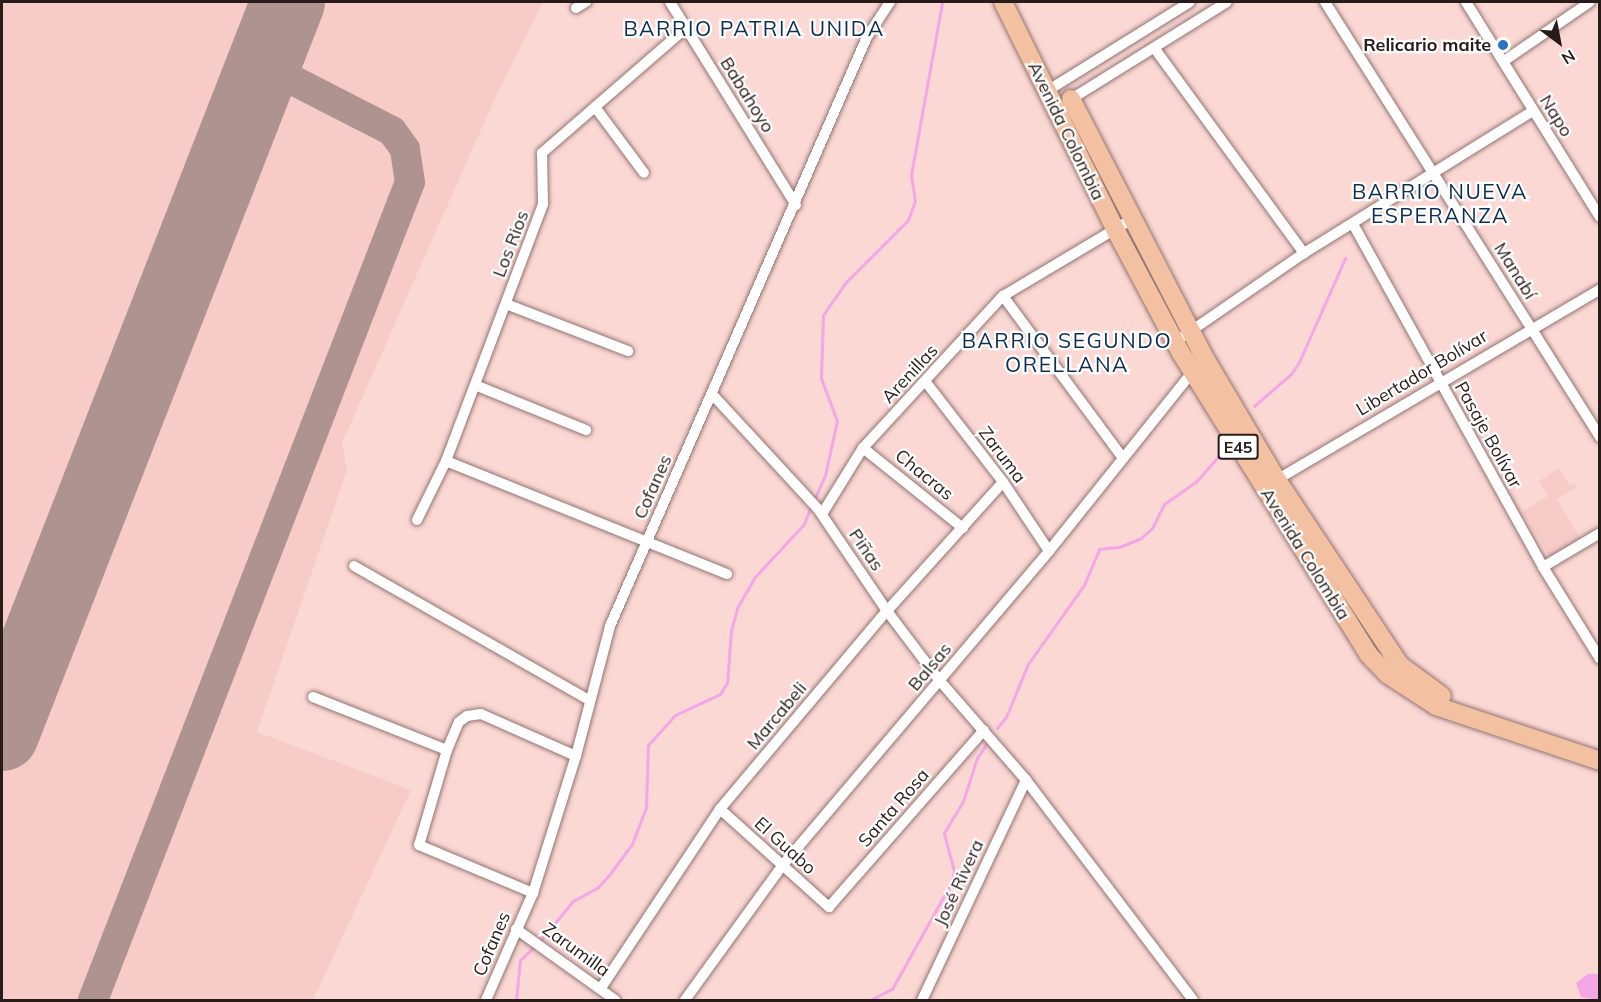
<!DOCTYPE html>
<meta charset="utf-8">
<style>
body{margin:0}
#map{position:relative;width:1601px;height:1002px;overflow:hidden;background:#fbd8d4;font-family:Mulish,sans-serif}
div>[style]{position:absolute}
.built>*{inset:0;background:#f7cbc7}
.water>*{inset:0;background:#f4a6e7}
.stream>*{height:3px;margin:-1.5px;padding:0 1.5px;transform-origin:1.5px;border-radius:1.5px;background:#f4a6e7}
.taxiway>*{height:30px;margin:-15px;padding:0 15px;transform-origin:15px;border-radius:15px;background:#ae9390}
.runway>*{height:74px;margin:-37px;padding:0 37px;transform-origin:37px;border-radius:37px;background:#ae9390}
.roads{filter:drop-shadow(0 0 2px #937471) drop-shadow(0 0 2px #937471)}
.street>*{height:10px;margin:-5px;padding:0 5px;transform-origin:5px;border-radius:5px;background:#fff}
.primary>*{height:18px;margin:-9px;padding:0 9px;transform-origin:9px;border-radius:9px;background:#f3c1a2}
.dots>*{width:16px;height:16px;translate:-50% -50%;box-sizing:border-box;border:3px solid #fff;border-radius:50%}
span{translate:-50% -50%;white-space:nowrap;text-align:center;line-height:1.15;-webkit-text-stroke:4.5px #fff;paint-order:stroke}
.shield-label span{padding:2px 4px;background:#fff;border:2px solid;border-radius:4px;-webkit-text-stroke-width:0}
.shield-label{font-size:16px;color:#281c1a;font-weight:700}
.poi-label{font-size:18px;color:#281c1a;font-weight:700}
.right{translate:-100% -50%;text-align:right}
.street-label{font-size:18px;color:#281c1a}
.quarter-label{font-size:21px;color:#0b2d54;letter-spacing:1.5px}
.frame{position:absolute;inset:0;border:3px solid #281c1a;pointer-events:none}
.north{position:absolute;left:1529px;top:12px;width:60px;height:60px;-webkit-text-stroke:4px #fff;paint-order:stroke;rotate:148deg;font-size:16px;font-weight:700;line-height:24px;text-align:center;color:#281c1a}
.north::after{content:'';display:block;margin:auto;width:21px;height:27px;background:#281c1a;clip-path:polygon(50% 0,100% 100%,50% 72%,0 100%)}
</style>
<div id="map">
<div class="built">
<i style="clip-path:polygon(2px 2px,543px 2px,496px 96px,342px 443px,347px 470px,257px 732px,411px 790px,313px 1000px,2px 1000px)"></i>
<i style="clip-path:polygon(1559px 468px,1570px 485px,1574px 483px,1577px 487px,1557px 500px,1581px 539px,1550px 557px,1522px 512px,1548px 496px,1539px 481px)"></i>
</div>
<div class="water">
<i style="clip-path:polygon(1588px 974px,1599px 974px,1599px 1000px,1581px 997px,1576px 983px)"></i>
</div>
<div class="stream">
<i style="left:1254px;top:406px;width:49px;rotate:-40.9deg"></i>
<i style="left:1291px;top:374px;width:14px;rotate:-56deg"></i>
<i style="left:1299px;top:362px;width:114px;rotate:-66.1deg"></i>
<i style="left:814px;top:500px;width:27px;rotate:-66deg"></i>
<i style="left:825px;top:475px;width:55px;rotate:-77.5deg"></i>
<i style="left:837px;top:421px;width:46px;rotate:-110.4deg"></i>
<i style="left:821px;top:378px;width:63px;rotate:-88.2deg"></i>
<i style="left:823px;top:315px;width:40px;rotate:-55.1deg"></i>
<i style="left:846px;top:282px;width:88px;rotate:-45deg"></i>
<i style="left:908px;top:220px;width:20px;rotate:-70deg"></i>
<i style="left:915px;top:201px;width:26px;rotate:-99deg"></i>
<i style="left:911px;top:175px;width:176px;rotate:-79.8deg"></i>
<i style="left:997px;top:728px;width:14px;rotate:-51deg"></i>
<i style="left:1006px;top:717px;width:57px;rotate:-67.5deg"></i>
<i style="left:1028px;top:664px;width:97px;rotate:-54.7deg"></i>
<i style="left:1084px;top:585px;width:39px;rotate:-67deg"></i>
<i style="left:1099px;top:549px;width:20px;rotate:-6deg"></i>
<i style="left:1119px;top:547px;width:24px;rotate:-22deg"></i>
<i style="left:1141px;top:538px;width:15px;rotate:-42deg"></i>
<i style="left:1152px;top:528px;width:27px;rotate:-63deg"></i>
<i style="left:1164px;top:504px;width:39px;rotate:-35deg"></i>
<i style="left:1196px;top:482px;width:40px;rotate:-49deg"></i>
<i style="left:540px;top:941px;width:52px;rotate:-50.5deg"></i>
<i style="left:573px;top:901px;width:29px;rotate:-29deg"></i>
<i style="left:598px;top:887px;width:18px;rotate:-47deg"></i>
<i style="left:610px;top:874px;width:37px;rotate:-54deg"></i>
<i style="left:632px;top:844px;width:40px;rotate:-69deg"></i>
<i style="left:646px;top:807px;width:62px;rotate:-88.2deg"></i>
<i style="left:648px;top:745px;width:40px;rotate:-48deg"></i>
<i style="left:675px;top:715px;width:50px;rotate:-25deg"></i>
<i style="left:720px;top:694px;width:13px;rotate:-58deg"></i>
<i style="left:727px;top:683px;width:52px;rotate:-85.6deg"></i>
<i style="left:731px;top:631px;width:24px;rotate:-75deg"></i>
<i style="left:737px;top:608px;width:34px;rotate:-60deg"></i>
<i style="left:754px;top:578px;width:74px;rotate:-47.2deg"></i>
<i style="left:804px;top:524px;width:19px;rotate:-69deg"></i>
<i style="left:516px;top:1000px;width:40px;rotate:-84.3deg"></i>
<i style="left:520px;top:960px;width:21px;rotate:-43deg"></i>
<i style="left:870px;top:1000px;width:25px;rotate:-27deg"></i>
<i style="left:892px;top:989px;width:124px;rotate:-60.9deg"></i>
<i style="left:952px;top:881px;width:10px;rotate:-79deg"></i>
<i style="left:954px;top:871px;width:39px;rotate:-105deg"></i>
<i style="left:944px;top:833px;width:37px;rotate:-59deg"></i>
<i style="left:963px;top:801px;width:45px;rotate:-72deg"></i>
<i style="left:977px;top:758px;width:18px;rotate:-56deg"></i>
</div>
<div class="taxiway">
<i style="left:2px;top:650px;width:39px;rotate:61deg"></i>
<i style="left:93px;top:1000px;width:877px;rotate:-68.82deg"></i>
<i style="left:410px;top:182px;width:33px;rotate:-99deg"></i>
<i style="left:405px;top:149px;width:22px;rotate:-126deg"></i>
<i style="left:392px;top:131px;width:145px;rotate:-152.9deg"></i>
</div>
<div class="runway">
<i style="left:2px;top:734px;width:786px;rotate:-68.66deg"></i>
</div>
<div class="roads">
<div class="street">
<i style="left:670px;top:2px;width:239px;rotate:58.2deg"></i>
<i style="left:1325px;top:2px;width:515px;rotate:57.7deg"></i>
<i style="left:1466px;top:2px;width:253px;rotate:58.1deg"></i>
<i style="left:576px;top:8px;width:12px;rotate:-31deg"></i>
<i style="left:1155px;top:49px;width:253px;rotate:53.9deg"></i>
<i style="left:1504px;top:61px;width:104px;rotate:-34.5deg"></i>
<i style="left:1047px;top:91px;width:168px;rotate:-31.9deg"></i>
<i style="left:1068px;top:101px;width:187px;rotate:-31.9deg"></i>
<i style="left:595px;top:107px;width:82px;rotate:53.4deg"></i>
<i style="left:1353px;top:224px;width:392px;rotate:61deg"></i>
<i style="left:1543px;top:567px;width:108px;rotate:58.2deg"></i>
<i style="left:1003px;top:296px;width:202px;rotate:53.5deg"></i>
<i style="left:506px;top:304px;width:131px;rotate:21.1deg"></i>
<i style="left:1175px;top:342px;width:157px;rotate:-34.6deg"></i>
<i style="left:1304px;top:253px;width:269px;rotate:-31.8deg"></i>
<i style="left:925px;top:381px;width:128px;rotate:52.3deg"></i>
<i style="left:1003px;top:482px;width:83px;rotate:56.3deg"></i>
<i style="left:475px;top:385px;width:120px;rotate:22.1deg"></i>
<i style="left:712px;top:394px;width:156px;rotate:47.3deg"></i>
<i style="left:818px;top:509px;width:123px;rotate:55.9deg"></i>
<i style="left:887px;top:611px;width:88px;rotate:52.9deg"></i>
<i style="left:940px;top:681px;width:131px;rotate:49deg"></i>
<i style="left:1026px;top:780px;width:276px;rotate:52.8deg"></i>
<i style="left:863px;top:448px;width:128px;rotate:38.7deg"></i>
<i style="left:446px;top:461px;width:303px;rotate:21.9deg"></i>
<i style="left:1273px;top:482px;width:380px;rotate:-30.5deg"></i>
<i style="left:822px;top:514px;width:78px;rotate:-58.2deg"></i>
<i style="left:863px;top:448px;width:207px;rotate:-47.4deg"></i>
<i style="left:1003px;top:296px;width:152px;rotate:-30.8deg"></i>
<i style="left:417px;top:520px;width:66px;rotate:-63.8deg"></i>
<i style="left:446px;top:461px;width:275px;rotate:-69.3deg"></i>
<i style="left:543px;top:204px;width:51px;rotate:-91.1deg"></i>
<i style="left:542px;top:153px;width:191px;rotate:-41deg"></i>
<i style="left:354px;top:566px;width:271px;rotate:29.7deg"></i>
<i style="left:1543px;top:567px;width:66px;rotate:-30.8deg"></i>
<i style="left:313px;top:697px;width:144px;rotate:21.6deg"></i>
<i style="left:447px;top:750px;width:99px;rotate:106.4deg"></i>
<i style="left:419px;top:845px;width:124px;rotate:22.8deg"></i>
<i style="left:447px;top:750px;width:30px;rotate:-67deg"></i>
<i style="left:459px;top:722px;width:10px;rotate:-37deg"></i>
<i style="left:467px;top:716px;width:14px;rotate:-8deg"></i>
<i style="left:481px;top:714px;width:104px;rotate:23.9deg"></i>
<i style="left:720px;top:809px;width:147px;rotate:42deg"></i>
<i style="left:829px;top:907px;width:235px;rotate:-48.8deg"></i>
<i style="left:516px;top:929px;width:122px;rotate:35.6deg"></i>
<i style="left:601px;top:988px;width:215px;rotate:-56.4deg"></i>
<i style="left:720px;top:809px;width:259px;rotate:-49.9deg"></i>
<i style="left:887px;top:611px;width:173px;rotate:-48deg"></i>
<i style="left:486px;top:1000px;width:117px;rotate:-66.3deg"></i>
<i style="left:533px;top:893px;width:144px;rotate:-72.6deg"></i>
<i style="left:576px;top:756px;width:134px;rotate:-75.3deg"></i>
<i style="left:610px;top:626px;width:643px;rotate:-66.43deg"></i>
<i style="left:867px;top:37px;width:42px;rotate:-56.7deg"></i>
<i style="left:685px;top:1000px;width:165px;rotate:-54.1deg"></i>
<i style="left:782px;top:866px;width:413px;rotate:-49.7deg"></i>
<i style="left:1049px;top:551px;width:233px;rotate:-51.3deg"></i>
<i style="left:922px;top:1000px;width:243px;rotate:-64.7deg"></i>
</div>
<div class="primary">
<i style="left:1003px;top:2px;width:253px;rotate:63.7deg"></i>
<i style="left:1115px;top:229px;width:140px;rotate:62deg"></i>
<i style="left:1181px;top:353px;width:354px;rotate:58.1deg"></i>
<i style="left:1368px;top:654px;width:28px;rotate:46deg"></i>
<i style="left:1387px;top:674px;width:59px;rotate:33.1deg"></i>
<i style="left:1436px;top:706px;width:173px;rotate:18.5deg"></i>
<i style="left:1071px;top:99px;width:294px;rotate:62.7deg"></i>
<i style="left:1206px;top:360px;width:139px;rotate:59.4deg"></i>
<i style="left:1277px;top:480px;width:222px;rotate:56.4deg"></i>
<i style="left:1400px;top:665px;width:52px;rotate:36.4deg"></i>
</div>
</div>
<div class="dots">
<i style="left:1503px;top:45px;background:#2c73c4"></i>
</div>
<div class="shield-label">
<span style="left:1238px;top:447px">E45</span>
</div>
<div class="poi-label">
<span class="right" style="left:1491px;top:45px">Relicario maite</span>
</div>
<div class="street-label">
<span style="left:747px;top:95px;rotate:58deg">Babahoyo</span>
<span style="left:1556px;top:116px;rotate:58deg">Napo</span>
<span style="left:1066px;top:131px;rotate:64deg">Avenida Colombia</span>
<span style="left:511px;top:244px;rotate:-69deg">Los Rios</span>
<span style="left:1515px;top:271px;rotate:58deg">Manabí</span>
<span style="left:1422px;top:373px;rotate:-31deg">Libertador Bolívar</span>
<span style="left:910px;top:374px;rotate:-47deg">Arenillas</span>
<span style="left:1488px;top:435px;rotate:61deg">Pasaje Bolívar</span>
<span style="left:1002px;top:455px;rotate:53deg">Zaruma</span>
<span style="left:924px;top:475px;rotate:39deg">Chacras</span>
<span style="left:653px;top:487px;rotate:-66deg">Cofanes</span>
<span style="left:866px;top:550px;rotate:56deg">Piñas</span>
<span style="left:1305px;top:554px;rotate:58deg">Avenida Colombia</span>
<span style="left:930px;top:667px;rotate:-50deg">Balsas</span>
<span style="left:777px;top:716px;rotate:-50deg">Marcabeli</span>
<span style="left:894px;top:808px;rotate:-49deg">Santa Rosa</span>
<span style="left:785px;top:846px;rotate:42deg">El Guabo</span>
<span style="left:959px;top:883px;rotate:-65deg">José Rivera</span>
<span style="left:492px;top:944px;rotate:-67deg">Cofanes</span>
<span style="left:576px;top:950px;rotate:36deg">Zarumilla</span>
</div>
<div class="quarter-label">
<span style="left:754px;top:28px">BARRIO PATRIA UNIDA</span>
<span style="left:1440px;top:203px">BARRIO NUEVA<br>ESPERANZA</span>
<span style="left:1067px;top:352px">BARRIO SEGUNDO<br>ORELLANA</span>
</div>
<div class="frame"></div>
<div class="north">N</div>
</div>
